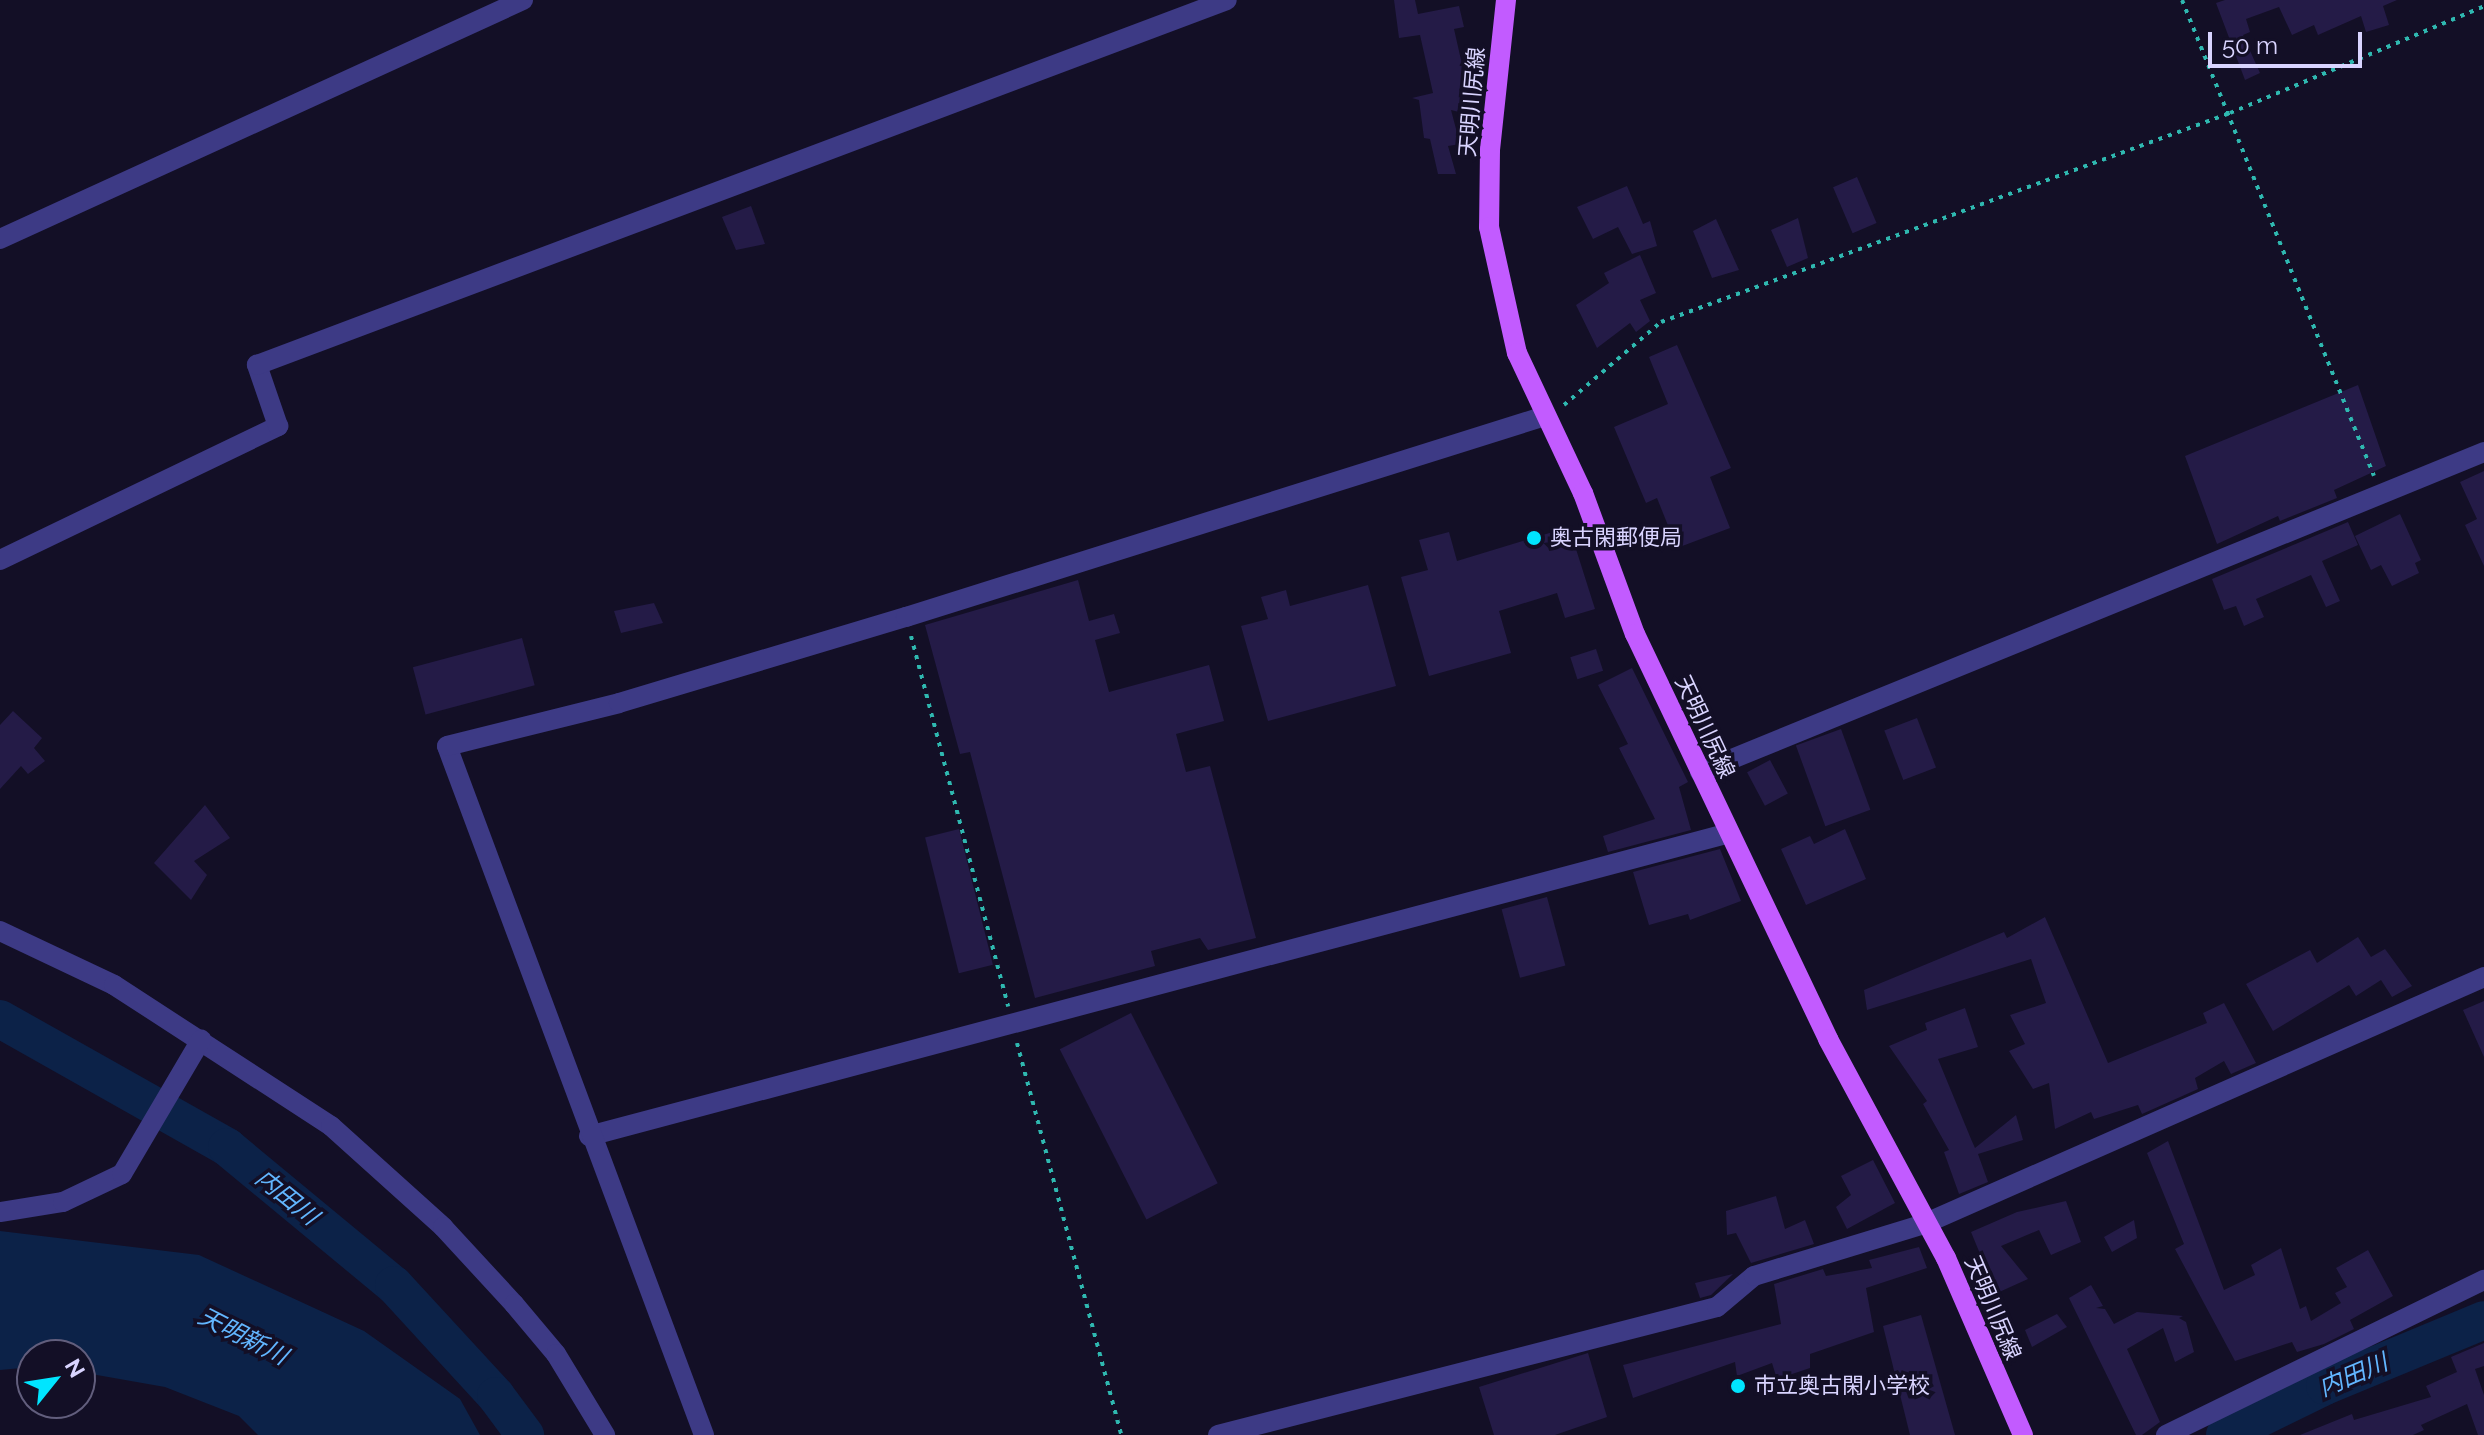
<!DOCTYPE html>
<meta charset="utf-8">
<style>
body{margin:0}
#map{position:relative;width:2484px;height:1435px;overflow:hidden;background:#130f26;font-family:Raleway,"Noto Sans JP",sans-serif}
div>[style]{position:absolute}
.water>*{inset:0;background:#0c2248}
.river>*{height:38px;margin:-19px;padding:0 19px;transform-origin:19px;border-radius:19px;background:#0c2248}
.building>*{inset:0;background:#241b47;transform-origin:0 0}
.path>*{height:4px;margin-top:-2px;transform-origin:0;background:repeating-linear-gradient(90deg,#2fb8b0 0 4px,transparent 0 10px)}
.minor>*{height:20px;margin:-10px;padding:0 10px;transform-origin:10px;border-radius:10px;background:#3d3a85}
.major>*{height:20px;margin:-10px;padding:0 10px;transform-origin:10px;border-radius:10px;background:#c25bff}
.dots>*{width:22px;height:22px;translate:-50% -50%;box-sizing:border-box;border:4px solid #130f26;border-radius:50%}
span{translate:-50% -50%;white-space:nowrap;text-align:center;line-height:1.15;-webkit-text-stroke:7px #130f26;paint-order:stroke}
.street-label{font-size:22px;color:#d9d4ff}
.poi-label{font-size:22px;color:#d9d4ff}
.left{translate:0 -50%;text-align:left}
.water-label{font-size:24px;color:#62b6ff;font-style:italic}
.north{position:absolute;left:16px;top:1339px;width:80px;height:80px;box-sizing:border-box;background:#130f26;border:2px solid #625e7d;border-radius:50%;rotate:60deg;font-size:22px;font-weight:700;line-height:32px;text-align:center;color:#d9d4ff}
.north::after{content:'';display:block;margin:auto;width:28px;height:36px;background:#00e5ff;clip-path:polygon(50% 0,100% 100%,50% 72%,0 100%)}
.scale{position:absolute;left:2208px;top:32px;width:154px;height:36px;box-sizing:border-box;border:4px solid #d9d4ff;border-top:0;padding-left:10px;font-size:24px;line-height:28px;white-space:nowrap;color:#d9d4ff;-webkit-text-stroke:6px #130f26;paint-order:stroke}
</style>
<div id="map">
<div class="water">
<i style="clip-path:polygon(0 1231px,199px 1255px,364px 1331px,460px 1399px,480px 1435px,258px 1435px,239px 1416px,165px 1387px,80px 1372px,80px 1355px,32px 1355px,32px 1367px,0 1370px)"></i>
</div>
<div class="river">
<i style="left:0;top:1019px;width:261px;rotate:29.4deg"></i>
<i style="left:227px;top:1147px;width:217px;rotate:39.6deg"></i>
<i style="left:394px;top:1285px;width:151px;rotate:47.4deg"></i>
<i style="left:496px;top:1396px;width:49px;rotate:53.4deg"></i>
<i style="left:2225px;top:1435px;width:111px;rotate:-26.1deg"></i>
<i style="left:2325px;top:1386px;width:172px;rotate:-22.5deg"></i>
</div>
<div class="building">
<i style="clip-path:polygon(1394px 0,1415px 0,1418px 14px,1459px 6px,1464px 27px,1454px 29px,1466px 82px,1467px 114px,1451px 110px,1460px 144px,1448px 146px,1456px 174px,1438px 174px,1430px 139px,1424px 138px,1419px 100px,1412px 98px,1433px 93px,1420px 35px,1399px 38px)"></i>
<i style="clip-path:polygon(2225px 0,2397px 0,2383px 6px,2389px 25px,2366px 32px,2361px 16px,2318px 35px,2314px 25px,2292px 35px,2279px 7px,2246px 19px,2250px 32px,2243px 35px,2260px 73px,2245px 80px,2216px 3px)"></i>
<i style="left:1857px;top:177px;width:50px;height:26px;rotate:67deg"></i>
<i style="clip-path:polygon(1627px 186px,1643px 224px,1650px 221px,1657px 246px,1632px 254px,1618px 227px,1593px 239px,1577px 207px)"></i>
<i style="clip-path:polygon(751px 206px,765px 244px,736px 250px,722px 217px)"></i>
<i style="clip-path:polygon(1798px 218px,1808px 258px,1787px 267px,1771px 230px)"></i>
<i style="clip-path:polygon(1716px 219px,1739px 270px,1712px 278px,1693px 231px)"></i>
<i style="clip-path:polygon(1640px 255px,1656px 293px,1640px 300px,1650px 321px,1636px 332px,1630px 323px,1597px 348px,1576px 305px,1609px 283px,1604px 273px)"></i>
<i style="clip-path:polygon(1677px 345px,1731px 468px,1710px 477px,1730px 528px,1677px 548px,1657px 498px,1646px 503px,1614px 427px,1668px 404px,1649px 357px)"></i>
<i style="clip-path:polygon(2358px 385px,2386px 466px,2334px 490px,2337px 498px,2280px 521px,2278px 516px,2217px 544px,2185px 456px)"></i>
<i style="clip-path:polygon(2484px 471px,2484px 566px,2465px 525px,2477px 519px,2460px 482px)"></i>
<i style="clip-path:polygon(2400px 514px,2421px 560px,2415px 563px,2419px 573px,2392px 586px,2381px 565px,2371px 570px,2355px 536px)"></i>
<i style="clip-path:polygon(2348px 522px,2358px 545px,2322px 561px,2340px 601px,2326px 607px,2311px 575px,2256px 599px,2264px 617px,2244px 626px,2236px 606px,2224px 610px,2212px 579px)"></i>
<i style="clip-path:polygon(1569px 527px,1595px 609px,1565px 618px,1557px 593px,1499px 611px,1511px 653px,1429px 676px,1401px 577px,1428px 570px,1419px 540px,1449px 532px,1457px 561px)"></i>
<i style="clip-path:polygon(1078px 580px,1089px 621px,1114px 614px,1120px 633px,1095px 640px,1109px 692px,1209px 665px,1224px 721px,1176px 734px,1186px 772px,1210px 766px,1256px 938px,1208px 950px,1200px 938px,1151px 951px,1155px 966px,1035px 998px,970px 752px,960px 754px,925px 625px)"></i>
<i style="clip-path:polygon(1368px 585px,1396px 686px,1268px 721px,1241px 626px,1268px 619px,1261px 597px,1286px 590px,1290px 606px)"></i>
<i style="clip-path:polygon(654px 603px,663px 623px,621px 633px,614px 611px)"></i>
<i style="left:522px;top:638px;width:49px;height:113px;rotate:75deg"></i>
<i style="left:1596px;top:649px;width:23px;height:27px;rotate:72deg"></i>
<i style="clip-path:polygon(1632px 668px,1688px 782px,1679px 787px,1691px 830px,1608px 852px,1603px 836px,1655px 819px,1619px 748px,1628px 744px,1598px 685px)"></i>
<i style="clip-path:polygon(13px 711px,42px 738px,34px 748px,45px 761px,28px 774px,21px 766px,0 789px,0 725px)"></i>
<i style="left:1917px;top:718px;width:53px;height:35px;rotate:69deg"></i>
<i style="left:1841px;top:729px;width:86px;height:48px;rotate:70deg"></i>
<i style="left:1770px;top:760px;width:38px;height:26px;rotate:62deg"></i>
<i style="clip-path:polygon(205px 805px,230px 838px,194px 861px,207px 875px,191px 900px,154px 863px)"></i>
<i style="left:959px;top:829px;width:140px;height:35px;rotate:76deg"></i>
<i style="clip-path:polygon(1845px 829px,1866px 879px,1806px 905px,1781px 849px,1810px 836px,1814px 844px)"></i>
<i style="clip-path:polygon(1720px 849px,1741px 901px,1690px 920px,1688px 914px,1649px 925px,1633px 872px)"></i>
<i style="left:1547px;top:897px;width:71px;height:47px;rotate:75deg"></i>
<i style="clip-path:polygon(2045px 917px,2108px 1063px,2207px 1023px,2203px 1013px,2224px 1003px,2256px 1063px,2231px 1074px,2224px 1061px,2195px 1078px,2198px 1089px,2142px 1114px,2138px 1105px,2094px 1119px,2091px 1112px,2055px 1129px,2049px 1083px,2033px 1089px,2009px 1051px,2025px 1044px,2010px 1015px,2046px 1003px,2031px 959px,1867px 1010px,1864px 990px,2004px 932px,2007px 938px)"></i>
<i style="clip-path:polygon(2358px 937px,2371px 957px,2385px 949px,2412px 986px,2392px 997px,2381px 980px,2356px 996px,2349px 985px,2273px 1031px,2246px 984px,2310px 950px,2317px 963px)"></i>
<i style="clip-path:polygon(2484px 1001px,2484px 1057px,2463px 1010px)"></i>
<i style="clip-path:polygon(1965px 1008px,1978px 1047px,1938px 1059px,1971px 1139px,1975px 1148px,2016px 1115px,2023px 1140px,1978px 1154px,1988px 1182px,1959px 1194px,1944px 1152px,1949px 1150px,1923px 1104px,1927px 1101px,1889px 1046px,1927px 1030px,1925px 1023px)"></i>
<i style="left:1131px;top:1013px;width:191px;height:80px;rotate:63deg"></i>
<i style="clip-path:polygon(2168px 1141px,2224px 1290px,2255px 1275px,2251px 1265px,2281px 1248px,2300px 1309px,2306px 1306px,2311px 1321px,2341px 1303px,2335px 1293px,2347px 1287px,2336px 1268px,2368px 1250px,2393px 1296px,2350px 1320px,2354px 1329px,2324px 1344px,2297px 1352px,2292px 1342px,2235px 1361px,2175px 1249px,2184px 1244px,2147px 1153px)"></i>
<i style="clip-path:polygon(1873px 1160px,1895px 1203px,1847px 1229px,1836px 1207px,1851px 1195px,1841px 1176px)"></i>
<i style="clip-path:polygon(1776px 1196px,1785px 1229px,1805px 1220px,1814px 1244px,1751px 1263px,1736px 1233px,1727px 1235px,1726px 1211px)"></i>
<i style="clip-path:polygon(2066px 1201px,2081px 1242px,2051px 1255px,2039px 1230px,2001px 1246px,2028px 1279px,1997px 1293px,1984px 1283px,1990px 1278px,1971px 1232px,2017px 1212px)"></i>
<i style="clip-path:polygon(2134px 1220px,2137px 1238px,2112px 1252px,2104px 1237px)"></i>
<i style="clip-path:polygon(1919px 1247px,1927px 1268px,1866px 1288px,1874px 1332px,1810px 1354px,1810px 1368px,1777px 1379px,1772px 1363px,1737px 1376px,1735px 1362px,1633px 1398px,1623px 1365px,1781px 1324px,1774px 1284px,1823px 1269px,1826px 1276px,1872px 1268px,1869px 1260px)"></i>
<i style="clip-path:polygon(1733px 1274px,1711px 1295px,1700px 1298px,1695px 1283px)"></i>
<i style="clip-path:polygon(2091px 1285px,2103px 1306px,2096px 1308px,2105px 1309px,2114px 1324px,2137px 1312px,2183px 1316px,2179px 1318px,2186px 1322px,2194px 1352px,2175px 1362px,2163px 1328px,2127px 1349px,2160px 1422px,2142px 1435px,2136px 1435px,2069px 1298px)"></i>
<i style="clip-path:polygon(2057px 1314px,2067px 1327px,2032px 1347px,2025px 1330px)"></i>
<i style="clip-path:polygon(1921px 1315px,1955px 1435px,1910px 1435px,1883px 1326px)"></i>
<i style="clip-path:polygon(2484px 1343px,2484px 1366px,2475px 1369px,2484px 1395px,2484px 1435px,2478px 1435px,2467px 1404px,2421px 1425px,2424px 1430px,2413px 1435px,2300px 1435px,2352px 1414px,2354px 1420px,2431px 1397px,2426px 1386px,2457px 1372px,2451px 1357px)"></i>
<i style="clip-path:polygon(1588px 1353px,1607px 1417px,1555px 1435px,1494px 1435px,1479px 1387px)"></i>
</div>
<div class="path">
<i style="left:2182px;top:0;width:513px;rotate:68.03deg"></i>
<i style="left:1564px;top:405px;width:128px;rotate:-40.6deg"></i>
<i style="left:1661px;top:322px;width:606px;rotate:-20.17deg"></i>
<i style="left:2230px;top:113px;width:276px;rotate:-22.8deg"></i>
<i style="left:911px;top:636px;width:383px;rotate:75.3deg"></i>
<i style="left:1017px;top:1043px;width:406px;rotate:75.1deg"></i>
</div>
<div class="minor">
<i style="left:0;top:239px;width:575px;rotate:-24.56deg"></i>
<i style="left:0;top:560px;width:309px;rotate:-25.7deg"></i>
<i style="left:278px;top:426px;width:65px;rotate:-109deg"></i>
<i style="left:257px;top:365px;width:1036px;rotate:-20.62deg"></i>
<i style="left:1700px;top:772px;width:847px;rotate:-22.2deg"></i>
<i style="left:0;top:931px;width:126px;rotate:25.3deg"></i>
<i style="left:114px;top:985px;width:259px;rotate:33deg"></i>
<i style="left:331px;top:1126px;width:151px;rotate:42deg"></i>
<i style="left:443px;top:1227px;width:105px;rotate:47.3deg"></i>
<i style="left:514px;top:1304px;width:65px;rotate:50deg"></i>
<i style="left:556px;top:1354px;width:95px;rotate:58.8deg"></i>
<i style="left:589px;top:1136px;width:1180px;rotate:-14.88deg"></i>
<i style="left:0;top:1212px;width:64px;rotate:-9deg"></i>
<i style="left:63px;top:1202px;width:65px;rotate:-25.4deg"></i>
<i style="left:122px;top:1174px;width:156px;rotate:-59.5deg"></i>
<i style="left:704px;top:1435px;width:735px;rotate:-110.46deg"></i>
<i style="left:447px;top:746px;width:177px;rotate:-14deg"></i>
<i style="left:619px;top:703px;width:300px;rotate:-16.7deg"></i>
<i style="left:906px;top:617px;width:670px;rotate:-17.46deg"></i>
<i style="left:1218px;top:1435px;width:515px;rotate:-14.39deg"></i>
<i style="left:1717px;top:1307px;width:48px;rotate:-40deg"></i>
<i style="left:1754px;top:1276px;width:178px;rotate:-17deg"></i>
<i style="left:1924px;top:1224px;width:612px;rotate:-23.8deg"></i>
<i style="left:2166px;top:1435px;width:354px;rotate:-26deg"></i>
</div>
<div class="major">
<i style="left:1506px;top:0;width:151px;rotate:96.1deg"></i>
<i style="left:1490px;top:150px;width:77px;rotate:90.7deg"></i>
<i style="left:1489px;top:227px;width:129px;rotate:77.5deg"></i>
<i style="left:1517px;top:353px;width:155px;rotate:64.8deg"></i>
<i style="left:1583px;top:493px;width:150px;rotate:69.8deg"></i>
<i style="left:1635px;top:634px;width:449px;rotate:64.5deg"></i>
<i style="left:1828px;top:1039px;width:249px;rotate:61.7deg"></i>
<i style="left:1946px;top:1258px;width:193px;rotate:66.5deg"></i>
</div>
<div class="dots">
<i style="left:1534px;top:538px;background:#00e5ff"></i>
<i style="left:1738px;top:1386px;background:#00e5ff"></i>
</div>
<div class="street-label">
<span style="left:1472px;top:102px;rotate:-85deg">天明川尻線</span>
<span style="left:1705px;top:727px;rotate:65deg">天明川尻線</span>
<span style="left:1993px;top:1308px;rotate:67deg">天明川尻線</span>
</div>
<div class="poi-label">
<span class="left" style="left:1550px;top:538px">奥古閑郵便局</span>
<span class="left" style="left:1754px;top:1386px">市立奥古閑小学校</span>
</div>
<div class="water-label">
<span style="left:287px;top:1197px;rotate:39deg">内田川</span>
<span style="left:243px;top:1336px;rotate:27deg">天明新川</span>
<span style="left:2353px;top:1375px;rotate:-23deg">内田川</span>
</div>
<div class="north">N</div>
<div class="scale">50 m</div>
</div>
